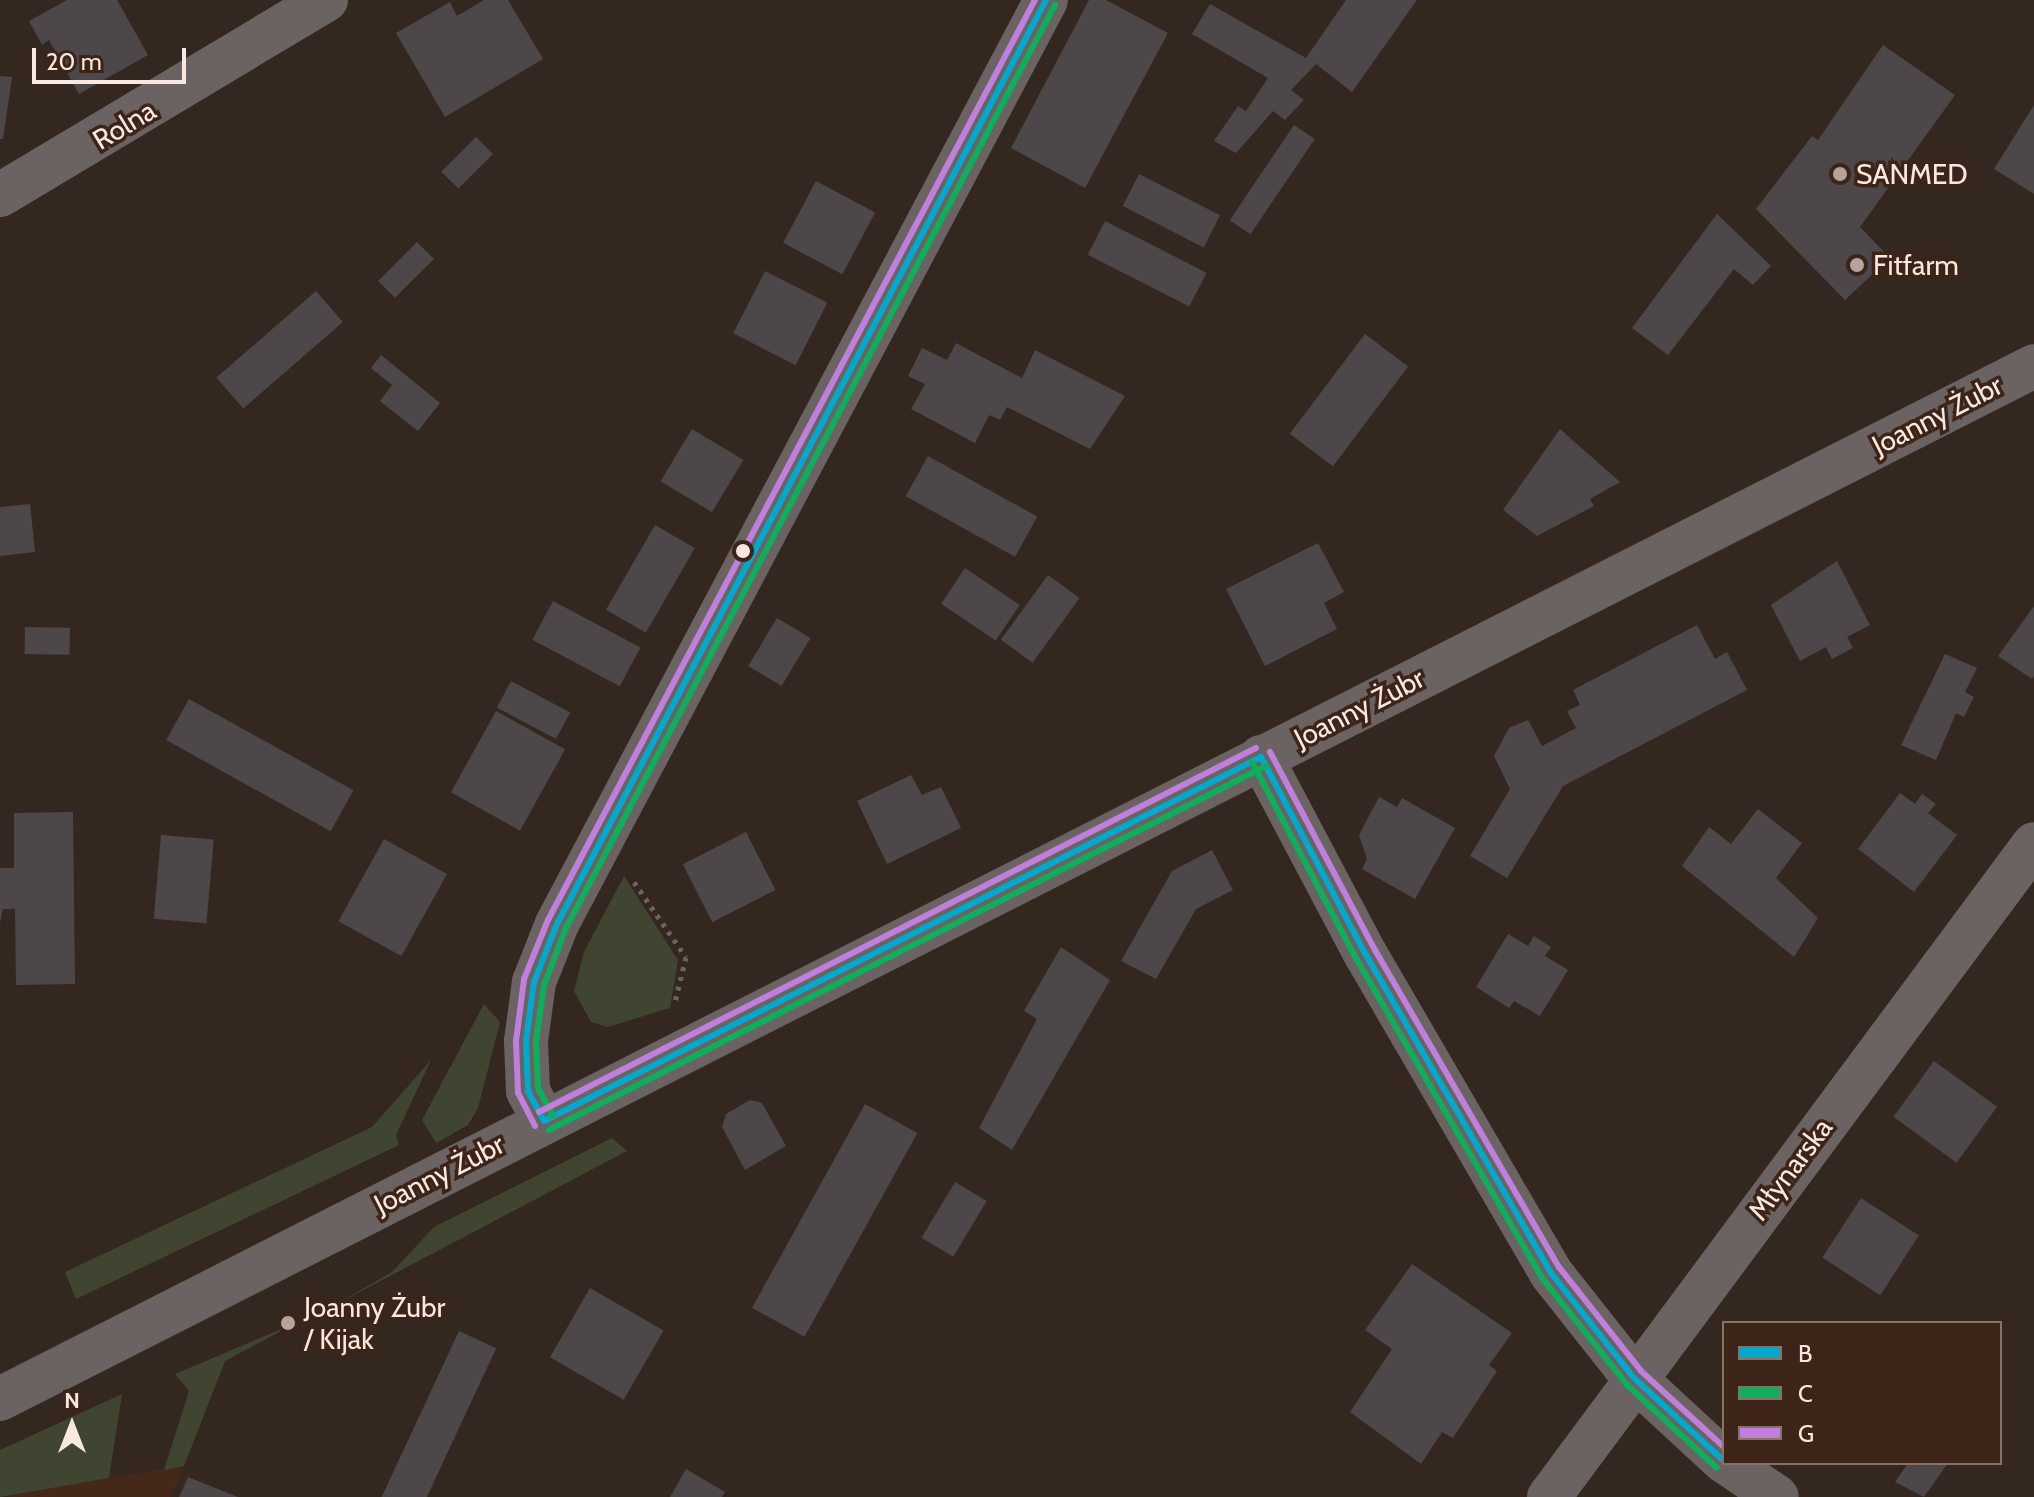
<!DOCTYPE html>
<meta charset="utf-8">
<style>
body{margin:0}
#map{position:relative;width:2034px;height:1497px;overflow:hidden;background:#342720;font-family:Cabin,sans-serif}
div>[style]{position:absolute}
.built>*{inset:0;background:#44281a}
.green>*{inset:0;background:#404532}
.building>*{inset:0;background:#4d474a;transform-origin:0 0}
.path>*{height:5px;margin-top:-2.5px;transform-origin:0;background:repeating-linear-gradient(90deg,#6b6462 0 4px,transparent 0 10px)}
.minor>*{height:44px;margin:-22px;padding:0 22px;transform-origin:22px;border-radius:22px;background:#6a6362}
.tertiary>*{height:44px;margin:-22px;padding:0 22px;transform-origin:22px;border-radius:22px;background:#6a6362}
.bus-1>*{height:6px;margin:-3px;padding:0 3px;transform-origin:3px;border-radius:3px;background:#00a9ce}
.bus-2>*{height:6px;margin:-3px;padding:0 3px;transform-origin:3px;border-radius:3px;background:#0daf5c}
.bus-3>*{height:6px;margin:-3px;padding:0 3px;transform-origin:3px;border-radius:3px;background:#c07fdc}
.dots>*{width:22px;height:22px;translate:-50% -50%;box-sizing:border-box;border:4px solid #3c2418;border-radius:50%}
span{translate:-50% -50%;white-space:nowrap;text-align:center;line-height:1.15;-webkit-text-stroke:7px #3c2418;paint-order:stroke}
.street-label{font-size:28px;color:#f9e8e0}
.poi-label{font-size:28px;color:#f9e8e0}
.left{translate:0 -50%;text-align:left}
.legend{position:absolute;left:1722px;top:1321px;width:280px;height:144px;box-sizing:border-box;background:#3c2418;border:2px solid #887268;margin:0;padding:10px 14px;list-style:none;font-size:24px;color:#f9e8e0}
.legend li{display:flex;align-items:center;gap:16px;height:40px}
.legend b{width:40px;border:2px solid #887268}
.north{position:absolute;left:32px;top:1385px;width:80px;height:80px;-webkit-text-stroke:6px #3c2418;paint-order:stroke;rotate:0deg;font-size:22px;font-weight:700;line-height:32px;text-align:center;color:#f9e8e0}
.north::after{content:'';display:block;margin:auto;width:28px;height:36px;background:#f9e8e0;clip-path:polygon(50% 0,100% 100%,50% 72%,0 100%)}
.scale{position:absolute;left:32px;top:48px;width:154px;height:36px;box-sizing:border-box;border:4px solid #f9e8e0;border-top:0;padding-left:10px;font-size:24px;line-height:28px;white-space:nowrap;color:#f9e8e0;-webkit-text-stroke:6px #3c2418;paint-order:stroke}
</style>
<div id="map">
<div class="built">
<i style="clip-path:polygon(184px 1466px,171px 1497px,7px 1497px,27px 1491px)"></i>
</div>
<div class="green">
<i style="clip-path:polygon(624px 876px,678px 960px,670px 1008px,608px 1027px,591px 1022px,574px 991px,584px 952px)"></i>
<i style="clip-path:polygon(484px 1004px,500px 1022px,478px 1108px,468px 1125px,436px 1143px,422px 1120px)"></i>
<i style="clip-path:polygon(431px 1060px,396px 1135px,399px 1145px,76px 1299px,65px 1272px,372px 1127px)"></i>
<i style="clip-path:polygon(612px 1138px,627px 1151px,333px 1306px,392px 1272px,434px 1227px)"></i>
<i style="clip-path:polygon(298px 1322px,225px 1361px,184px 1466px,164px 1470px,189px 1391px,175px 1374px)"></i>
<i style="clip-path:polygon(122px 1394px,109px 1478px,0 1497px,0 1450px)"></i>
</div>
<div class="building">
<i style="clip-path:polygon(67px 0,117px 0,148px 55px,79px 94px,49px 40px,42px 45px,29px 21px)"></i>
<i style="clip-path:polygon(484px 0,508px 0,543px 59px,445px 117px,396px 33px,450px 2px,457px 16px)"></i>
<i style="clip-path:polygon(1089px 0,1106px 0,1168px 33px,1085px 188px,1011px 148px)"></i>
<i style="clip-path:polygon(1346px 0,1417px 0,1352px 92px,1316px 64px,1291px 90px,1304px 100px,1285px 120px,1273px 111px,1236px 153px,1214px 141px,1238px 106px,1246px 111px,1268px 78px,1192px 34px,1210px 4px,1306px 58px)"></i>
<i style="clip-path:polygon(1883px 45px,1955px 95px,1860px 227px,1890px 258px,1845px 300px,1756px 209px,1812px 136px,1818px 140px)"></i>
<i style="clip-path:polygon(0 76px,12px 77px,3px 139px,0 139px)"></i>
<i style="clip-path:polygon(2034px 105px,2034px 194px,1994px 169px)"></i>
<i style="left:1294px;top:125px;width:25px;height:115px;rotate:34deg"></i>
<i style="left:476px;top:137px;width:24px;height:49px;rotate:45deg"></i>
<i style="left:1139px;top:174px;width:91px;height:36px;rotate:27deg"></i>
<i style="left:816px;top:181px;width:67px;height:70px;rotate:28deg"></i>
<i style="clip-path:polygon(1717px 214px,1771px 266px,1753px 285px,1734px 269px,1668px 355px,1632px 328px)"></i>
<i style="left:1105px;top:221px;width:114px;height:38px;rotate:27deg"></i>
<i style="left:417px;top:242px;width:24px;height:55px;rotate:45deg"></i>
<i style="left:765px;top:271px;width:70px;height:70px;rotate:27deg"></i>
<i style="left:316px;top:291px;width:41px;height:132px;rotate:49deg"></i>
<i style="left:1365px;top:334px;width:54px;height:125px;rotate:37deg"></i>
<i style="clip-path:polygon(956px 343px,1022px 378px,1035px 350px,1125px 396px,1090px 449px,1007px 407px,1000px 420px,989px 415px,975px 443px,911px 409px,925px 384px,908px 376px,922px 348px,947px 360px)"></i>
<i style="clip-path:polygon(381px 355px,440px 403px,418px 431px,380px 401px,392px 385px,371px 368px)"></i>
<i style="left:692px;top:429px;width:60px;height:61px;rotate:31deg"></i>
<i style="clip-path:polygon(1560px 429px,1620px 482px,1590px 499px,1594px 506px,1537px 536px,1503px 510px)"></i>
<i style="left:928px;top:456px;width:125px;height:46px;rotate:29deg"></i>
<i style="clip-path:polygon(30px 504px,35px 552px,0 556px,0 507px)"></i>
<i style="left:655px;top:525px;width:46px;height:98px;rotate:30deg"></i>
<i style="clip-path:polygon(1318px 543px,1344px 592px,1324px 603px,1337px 629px,1265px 666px,1226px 589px)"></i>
<i style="clip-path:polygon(1837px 561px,1870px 625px,1847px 637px,1853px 648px,1832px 659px,1826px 647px,1800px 661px,1771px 605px)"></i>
<i style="left:965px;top:568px;width:66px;height:43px;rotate:34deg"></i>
<i style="left:1048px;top:575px;width:39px;height:80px;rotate:36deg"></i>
<i style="left:553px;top:601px;width:99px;height:44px;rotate:28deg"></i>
<i style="clip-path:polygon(2034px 606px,2034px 676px,2032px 679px,1998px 656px)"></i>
<i style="left:777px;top:618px;width:39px;height:56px;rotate:31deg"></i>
<i style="clip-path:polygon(1697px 625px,1715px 659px,1727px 652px,1747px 690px,1563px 786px,1507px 878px,1470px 856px,1510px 789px,1494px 756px,1509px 728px,1528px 720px,1542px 746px,1576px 728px,1567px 711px,1580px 705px,1573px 690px)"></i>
<i style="left:25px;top:627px;width:45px;height:27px;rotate:1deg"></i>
<i style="clip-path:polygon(1945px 654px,1977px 668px,1965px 692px,1974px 697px,1964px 717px,1956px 713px,1936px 760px,1901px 745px)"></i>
<i style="left:511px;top:681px;width:67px;height:30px;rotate:28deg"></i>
<i style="left:189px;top:699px;width:188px;height:47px;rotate:29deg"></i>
<i style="left:496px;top:711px;width:79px;height:93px;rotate:29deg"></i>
<i style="clip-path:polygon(911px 775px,922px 795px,941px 787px,961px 828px,887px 864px,857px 801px)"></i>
<i style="clip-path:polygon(1900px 793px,1915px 804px,1922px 794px,1936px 804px,1928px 813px,1957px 835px,1914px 892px,1858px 849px)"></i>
<i style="clip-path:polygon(1379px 797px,1397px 807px,1402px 798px,1455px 828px,1415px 899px,1362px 869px,1367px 859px,1359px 835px)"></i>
<i style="clip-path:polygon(1758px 809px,1802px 843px,1776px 878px,1818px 918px,1794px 957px,1682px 866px,1709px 827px,1731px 844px)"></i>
<i style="clip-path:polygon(73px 812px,75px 984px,16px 985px,15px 909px,3px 909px,0 923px,0 868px,14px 868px,14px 813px)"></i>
<i style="left:746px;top:832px;width:65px;height:71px;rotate:63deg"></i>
<i style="left:161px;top:835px;width:53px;height:84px;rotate:5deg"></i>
<i style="left:384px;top:839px;width:72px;height:94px;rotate:29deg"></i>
<i style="clip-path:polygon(1212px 850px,1233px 890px,1196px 909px,1156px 979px,1121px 961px,1172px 871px)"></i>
<i style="clip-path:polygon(1508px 934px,1528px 946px,1534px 936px,1551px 947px,1545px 956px,1568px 970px,1540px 1016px,1514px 1001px,1509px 1008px,1476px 987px)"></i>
<i style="clip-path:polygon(1061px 947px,1110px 980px,1012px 1150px,979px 1128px,1037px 1019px,1024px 1011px)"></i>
<i style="left:1934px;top:1061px;width:78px;height:69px;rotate:36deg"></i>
<i style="clip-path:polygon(750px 1100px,762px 1103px,786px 1146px,745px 1170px,722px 1127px,726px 1114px)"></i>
<i style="left:865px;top:1104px;width:60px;height:233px;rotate:29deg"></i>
<i style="left:955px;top:1182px;width:37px;height:65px;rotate:31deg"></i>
<i style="left:1861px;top:1198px;width:69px;height:71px;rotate:33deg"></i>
<i style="clip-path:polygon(1412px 1264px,1512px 1333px,1489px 1365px,1497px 1371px,1453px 1438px,1442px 1432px,1421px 1464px,1350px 1412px,1392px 1349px,1365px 1330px)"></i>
<i style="left:590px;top:1288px;width:85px;height:80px;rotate:30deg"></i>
<i style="left:459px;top:1331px;width:41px;height:185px;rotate:25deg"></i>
<i style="clip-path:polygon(1908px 1463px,1948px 1463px,1924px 1497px,1895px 1482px)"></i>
<i style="clip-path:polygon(686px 1469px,725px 1492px,722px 1497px,670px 1497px)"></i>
<i style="clip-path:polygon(188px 1477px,238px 1497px,179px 1497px)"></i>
</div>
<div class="path">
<i style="left:634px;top:882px;width:91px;rotate:55.3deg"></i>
<i style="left:686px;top:957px;width:46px;rotate:103.7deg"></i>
</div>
<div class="minor">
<i style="left:0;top:195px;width:380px;rotate:-30.9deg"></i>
<i style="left:1261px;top:757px;width:224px;rotate:62.1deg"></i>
<i style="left:1366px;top:955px;width:368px;rotate:59.8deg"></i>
<i style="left:1551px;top:1273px;width:134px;rotate:51.7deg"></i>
<i style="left:1634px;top:1378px;width:122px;rotate:42.7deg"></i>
<i style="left:544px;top:1121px;width:34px;rotate:-118deg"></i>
<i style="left:528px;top:1091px;width:50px;rotate:-92.3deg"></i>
<i style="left:526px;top:1041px;width:60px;rotate:-82.3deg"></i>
<i style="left:534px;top:982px;width:62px;rotate:-68.4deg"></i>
<i style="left:557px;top:924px;width:1045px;rotate:-62.11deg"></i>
<i style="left:1727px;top:1463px;width:60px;rotate:34.2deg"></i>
<i style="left:1549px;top:1497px;width:813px;rotate:-53.4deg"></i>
</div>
<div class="tertiary">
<i style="left:0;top:1399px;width:2281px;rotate:-26.92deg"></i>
</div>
<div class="bus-1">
<i style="left:1261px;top:757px;width:224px;rotate:62.1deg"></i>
<i style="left:1366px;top:955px;width:368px;rotate:59.8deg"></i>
<i style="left:1551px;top:1273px;width:134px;rotate:51.7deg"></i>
<i style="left:1634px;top:1378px;width:122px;rotate:42.7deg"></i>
<i style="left:544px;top:1121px;width:34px;rotate:-118deg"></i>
<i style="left:528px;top:1091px;width:50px;rotate:-92.3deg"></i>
<i style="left:526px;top:1041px;width:60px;rotate:-82.3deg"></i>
<i style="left:534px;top:982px;width:62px;rotate:-68.4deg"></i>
<i style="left:557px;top:924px;width:1045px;rotate:-62.11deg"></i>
<i style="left:544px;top:1121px;width:804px;rotate:-26.92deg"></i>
</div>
<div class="bus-2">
<i style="left:1252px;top:762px;width:224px;rotate:62.1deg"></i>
<i style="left:1357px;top:960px;width:368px;rotate:59.8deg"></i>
<i style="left:1542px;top:1278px;width:137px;rotate:51.5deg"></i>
<i style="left:1627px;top:1385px;width:122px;rotate:42.7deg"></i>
<i style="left:553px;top:1116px;width:32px;rotate:-118deg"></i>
<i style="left:538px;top:1088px;width:47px;rotate:-92.4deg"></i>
<i style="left:536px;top:1041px;width:57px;rotate:-81.9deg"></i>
<i style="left:544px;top:985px;width:61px;rotate:-68.9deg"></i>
<i style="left:566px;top:928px;width:1045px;rotate:-62.09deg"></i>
<i style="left:549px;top:1130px;width:804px;rotate:-26.92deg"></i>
</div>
<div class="bus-3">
<i style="left:1270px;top:752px;width:224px;rotate:62.1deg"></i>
<i style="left:1375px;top:950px;width:367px;rotate:59.9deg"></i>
<i style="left:1559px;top:1267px;width:132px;rotate:51.7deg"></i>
<i style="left:1641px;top:1371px;width:113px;rotate:42.5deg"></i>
<i style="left:539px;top:1112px;width:804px;rotate:-26.92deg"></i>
<i style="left:535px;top:1126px;width:37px;rotate:-117deg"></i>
<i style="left:518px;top:1093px;width:52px;rotate:-92.2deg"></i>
<i style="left:516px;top:1041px;width:63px;rotate:-82.6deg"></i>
<i style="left:524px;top:979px;width:64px;rotate:-67.9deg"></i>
<i style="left:548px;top:920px;width:1041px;rotate:-62.11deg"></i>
</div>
<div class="dots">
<i style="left:1840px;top:174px;background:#b4a49d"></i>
<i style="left:1857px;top:265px;background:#b4a49d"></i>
<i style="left:743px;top:551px;background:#f9e8e0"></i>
<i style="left:288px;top:1323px;background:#b4a49d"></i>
</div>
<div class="street-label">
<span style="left:124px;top:125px;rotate:-31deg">Rolna</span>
<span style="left:1937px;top:415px;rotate:-27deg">Joanny Żubr</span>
<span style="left:1359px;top:708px;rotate:-27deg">Joanny Żubr</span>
<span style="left:1790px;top:1169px;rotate:-53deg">Młynarska</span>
<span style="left:439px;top:1174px;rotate:-27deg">Joanny Żubr</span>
</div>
<div class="poi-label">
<span class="left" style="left:1856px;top:174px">SANMED</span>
<span class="left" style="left:1873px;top:265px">Fitfarm</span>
<span class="left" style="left:304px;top:1323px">Joanny Żubr<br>/ Kijak</span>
</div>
<ul class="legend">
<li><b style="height:10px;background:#00a9ce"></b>B</li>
<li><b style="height:10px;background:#0daf5c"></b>C</li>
<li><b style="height:10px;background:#c07fdc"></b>G</li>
</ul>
<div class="north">N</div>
<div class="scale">20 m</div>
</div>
